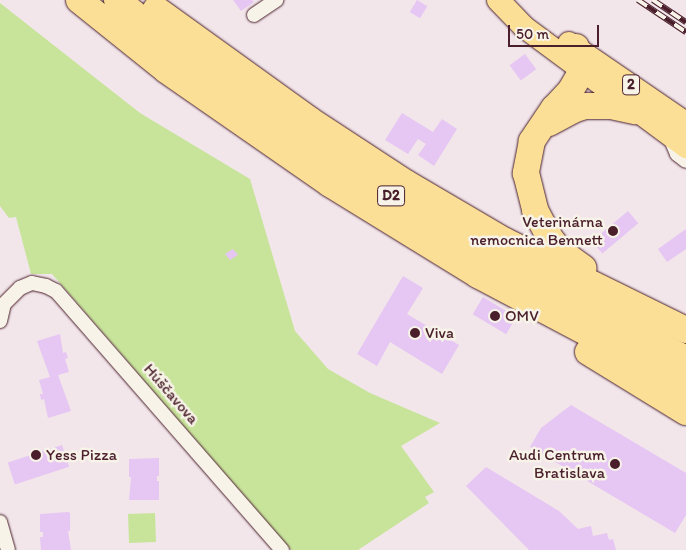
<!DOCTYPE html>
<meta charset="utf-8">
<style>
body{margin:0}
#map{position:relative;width:686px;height:550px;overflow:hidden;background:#f2e6eb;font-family:Itim,sans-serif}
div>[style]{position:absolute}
.green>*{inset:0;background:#c8e49b;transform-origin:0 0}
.building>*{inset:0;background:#e6c6f2;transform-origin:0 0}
.roads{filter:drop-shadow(0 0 1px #4a1f2b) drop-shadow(0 0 1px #4a1f2b)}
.minor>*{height:14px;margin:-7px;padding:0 7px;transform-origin:7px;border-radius:7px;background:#f7f3e8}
.primary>*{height:22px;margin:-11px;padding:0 11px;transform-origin:11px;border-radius:11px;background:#fbdf96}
.motorway>*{height:26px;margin:-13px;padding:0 13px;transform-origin:13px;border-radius:13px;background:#fbdf96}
.rail>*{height:5.5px;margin-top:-2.75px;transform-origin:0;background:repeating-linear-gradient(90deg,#f7f3e8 0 11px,#4a1f2b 0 22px);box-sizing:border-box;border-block:1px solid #4a1f2b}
.dots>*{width:14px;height:14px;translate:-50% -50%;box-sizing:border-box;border:2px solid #f7f3e8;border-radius:50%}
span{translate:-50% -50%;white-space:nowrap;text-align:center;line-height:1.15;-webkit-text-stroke:5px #f7f3e8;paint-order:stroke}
.shield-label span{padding:1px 4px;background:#f7f3e8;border:1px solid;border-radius:4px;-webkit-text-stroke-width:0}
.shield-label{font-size:15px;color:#4a1f2b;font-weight:700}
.poi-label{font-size:16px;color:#4a1f2b}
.right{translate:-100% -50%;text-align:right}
.left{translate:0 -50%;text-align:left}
.street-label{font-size:16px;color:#4a1f2b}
.scale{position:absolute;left:508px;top:25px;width:91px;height:22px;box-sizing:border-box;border:2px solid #4a1f2b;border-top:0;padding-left:6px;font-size:15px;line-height:18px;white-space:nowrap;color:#4a1f2b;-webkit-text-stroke:4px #f7f3e8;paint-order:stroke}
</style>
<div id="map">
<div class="green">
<i style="clip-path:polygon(0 3px,140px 113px,250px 179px,295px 331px,328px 369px,370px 393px,440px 423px,401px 446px,434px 492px,425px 497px,429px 503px,358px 550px,291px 550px,52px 274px,31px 274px,16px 217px,9px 218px,0 206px)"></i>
<i style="left:155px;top:513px;width:29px;height:27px;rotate:88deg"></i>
</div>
<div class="building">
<i style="clip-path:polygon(233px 0,252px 0,254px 2px,241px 11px)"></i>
<i style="left:417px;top:0;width:12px;height:14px;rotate:31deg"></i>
<i style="left:525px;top:54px;width:19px;height:19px;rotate:54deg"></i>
<i style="clip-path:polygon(402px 113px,433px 132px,442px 119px,457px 129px,434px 166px,418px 155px,426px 144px,418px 139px,408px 154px,385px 140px)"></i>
<i style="left:628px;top:211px;width:16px;height:47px;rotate:50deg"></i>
<i style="clip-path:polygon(686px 229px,686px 249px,667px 262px,658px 249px)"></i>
<i style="clip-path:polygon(233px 249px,238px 255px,230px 260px,225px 254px)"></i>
<i style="clip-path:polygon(403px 276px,423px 288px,407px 314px,459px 345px,442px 374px,390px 342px,377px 366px,357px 354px)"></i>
<i style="left:483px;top:297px;width:39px;height:20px;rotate:31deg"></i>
<i style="clip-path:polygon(60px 334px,63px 353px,66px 352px,68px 358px,65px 359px,69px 372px,58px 375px,71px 411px,48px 418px,44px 399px,41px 400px,40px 394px,43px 394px,39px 380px,50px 377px,37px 341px)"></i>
<i style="clip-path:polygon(571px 405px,686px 473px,686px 515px,675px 533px,530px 447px,541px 428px)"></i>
<i style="left:62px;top:445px;width:23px;height:57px;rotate:72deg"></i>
<i style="clip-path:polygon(159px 458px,159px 476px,157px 476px,157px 481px,159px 481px,159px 500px,129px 500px,131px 477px,129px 477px,129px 459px)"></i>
<i style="clip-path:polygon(486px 467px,559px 511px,578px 529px,591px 526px,593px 536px,607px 533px,609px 540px,613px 539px,616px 550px,529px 550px,466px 486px)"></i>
<i style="clip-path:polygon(68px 512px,70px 513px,70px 531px,68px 531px,71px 550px,41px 550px,40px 537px,43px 537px,43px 532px,40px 532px,40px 514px)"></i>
</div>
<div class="roads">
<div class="minor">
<i style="left:254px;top:15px;width:27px;rotate:-34deg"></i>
<i style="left:672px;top:142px;width:13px;rotate:67deg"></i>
<i style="left:677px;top:154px;width:11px;rotate:38deg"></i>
<i style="left:0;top:321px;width:17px;rotate:-77deg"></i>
<i style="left:4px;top:304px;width:23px;rotate:-45deg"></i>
<i style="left:20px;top:288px;width:13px;rotate:-23deg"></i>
<i style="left:32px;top:283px;width:14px;rotate:12deg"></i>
<i style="left:46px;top:286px;width:11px;rotate:27deg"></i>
<i style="left:56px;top:291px;width:344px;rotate:48.9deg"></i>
<i style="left:0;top:522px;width:29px;rotate:74deg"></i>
</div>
<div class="primary">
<i style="left:498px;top:0;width:37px;rotate:46deg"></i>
<i style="left:524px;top:27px;width:202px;rotate:36.5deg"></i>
<i style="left:569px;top:43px;width:142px;rotate:34.4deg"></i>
</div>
<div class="motorway">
<i style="left:79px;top:0;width:112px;rotate:38.8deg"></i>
<i style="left:166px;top:70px;width:200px;rotate:34.8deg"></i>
<i style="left:330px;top:184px;width:174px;rotate:31.6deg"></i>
<i style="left:478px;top:275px;width:235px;rotate:27.9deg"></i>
<i style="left:117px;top:0;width:79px;rotate:38.3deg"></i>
<i style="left:179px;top:49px;width:106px;rotate:36.5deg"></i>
<i style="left:264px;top:112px;width:90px;rotate:34.6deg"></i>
<i style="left:338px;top:163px;width:176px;rotate:31.5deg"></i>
<i style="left:488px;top:255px;width:224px;rotate:27.7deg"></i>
<i style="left:156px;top:9px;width:190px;rotate:35.8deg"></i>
<i style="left:310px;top:120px;width:115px;rotate:33.3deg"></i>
<i style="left:406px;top:183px;width:115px;rotate:30.4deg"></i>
<i style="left:505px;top:241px;width:202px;rotate:26.2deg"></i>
<i style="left:576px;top:47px;width:12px;rotate:66deg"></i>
<i style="left:581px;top:58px;width:18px;rotate:96deg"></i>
<i style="left:579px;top:76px;width:16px;rotate:120deg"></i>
<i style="left:571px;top:90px;width:25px;rotate:133deg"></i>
<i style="left:554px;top:108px;width:40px;rotate:124deg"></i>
<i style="left:532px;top:141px;width:33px;rotate:101deg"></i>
<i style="left:526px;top:173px;width:38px;rotate:76deg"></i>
<i style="left:535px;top:210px;width:32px;rotate:62deg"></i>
<i style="left:550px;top:238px;width:16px;rotate:52deg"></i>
<i style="left:560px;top:251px;width:29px;rotate:36deg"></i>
<i style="left:549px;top:123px;width:27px;rotate:-28deg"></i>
<i style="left:573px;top:110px;width:13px;rotate:-18deg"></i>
<i style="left:585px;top:106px;width:26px"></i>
<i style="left:611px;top:106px;width:25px;rotate:12deg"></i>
<i style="left:588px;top:352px;width:115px;rotate:31.5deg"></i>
</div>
</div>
<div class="rail">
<i style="left:638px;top:0;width:58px;rotate:33.7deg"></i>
<i style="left:653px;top:0;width:40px;rotate:34deg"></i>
</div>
<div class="dots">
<i style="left:613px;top:231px;background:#4a1f2b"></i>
<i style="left:495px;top:316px;background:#4a1f2b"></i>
<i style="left:415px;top:333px;background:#4a1f2b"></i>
<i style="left:36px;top:455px;background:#4a1f2b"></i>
<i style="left:615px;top:464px;background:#4a1f2b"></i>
</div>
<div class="shield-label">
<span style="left:631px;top:85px">2</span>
<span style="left:391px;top:196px">D2</span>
</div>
<div class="poi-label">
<span class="right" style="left:603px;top:231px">Veterinárna<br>nemocnica Bennett</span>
<span class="left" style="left:505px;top:316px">OMV</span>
<span class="left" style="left:425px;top:333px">Viva</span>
<span class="left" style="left:46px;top:455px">Yess Pizza</span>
<span class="right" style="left:605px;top:464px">Audi Centrum<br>Bratislava</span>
</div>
<div class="street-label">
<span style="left:171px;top:394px;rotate:49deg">Húščavova</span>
</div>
<div class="scale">50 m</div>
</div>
